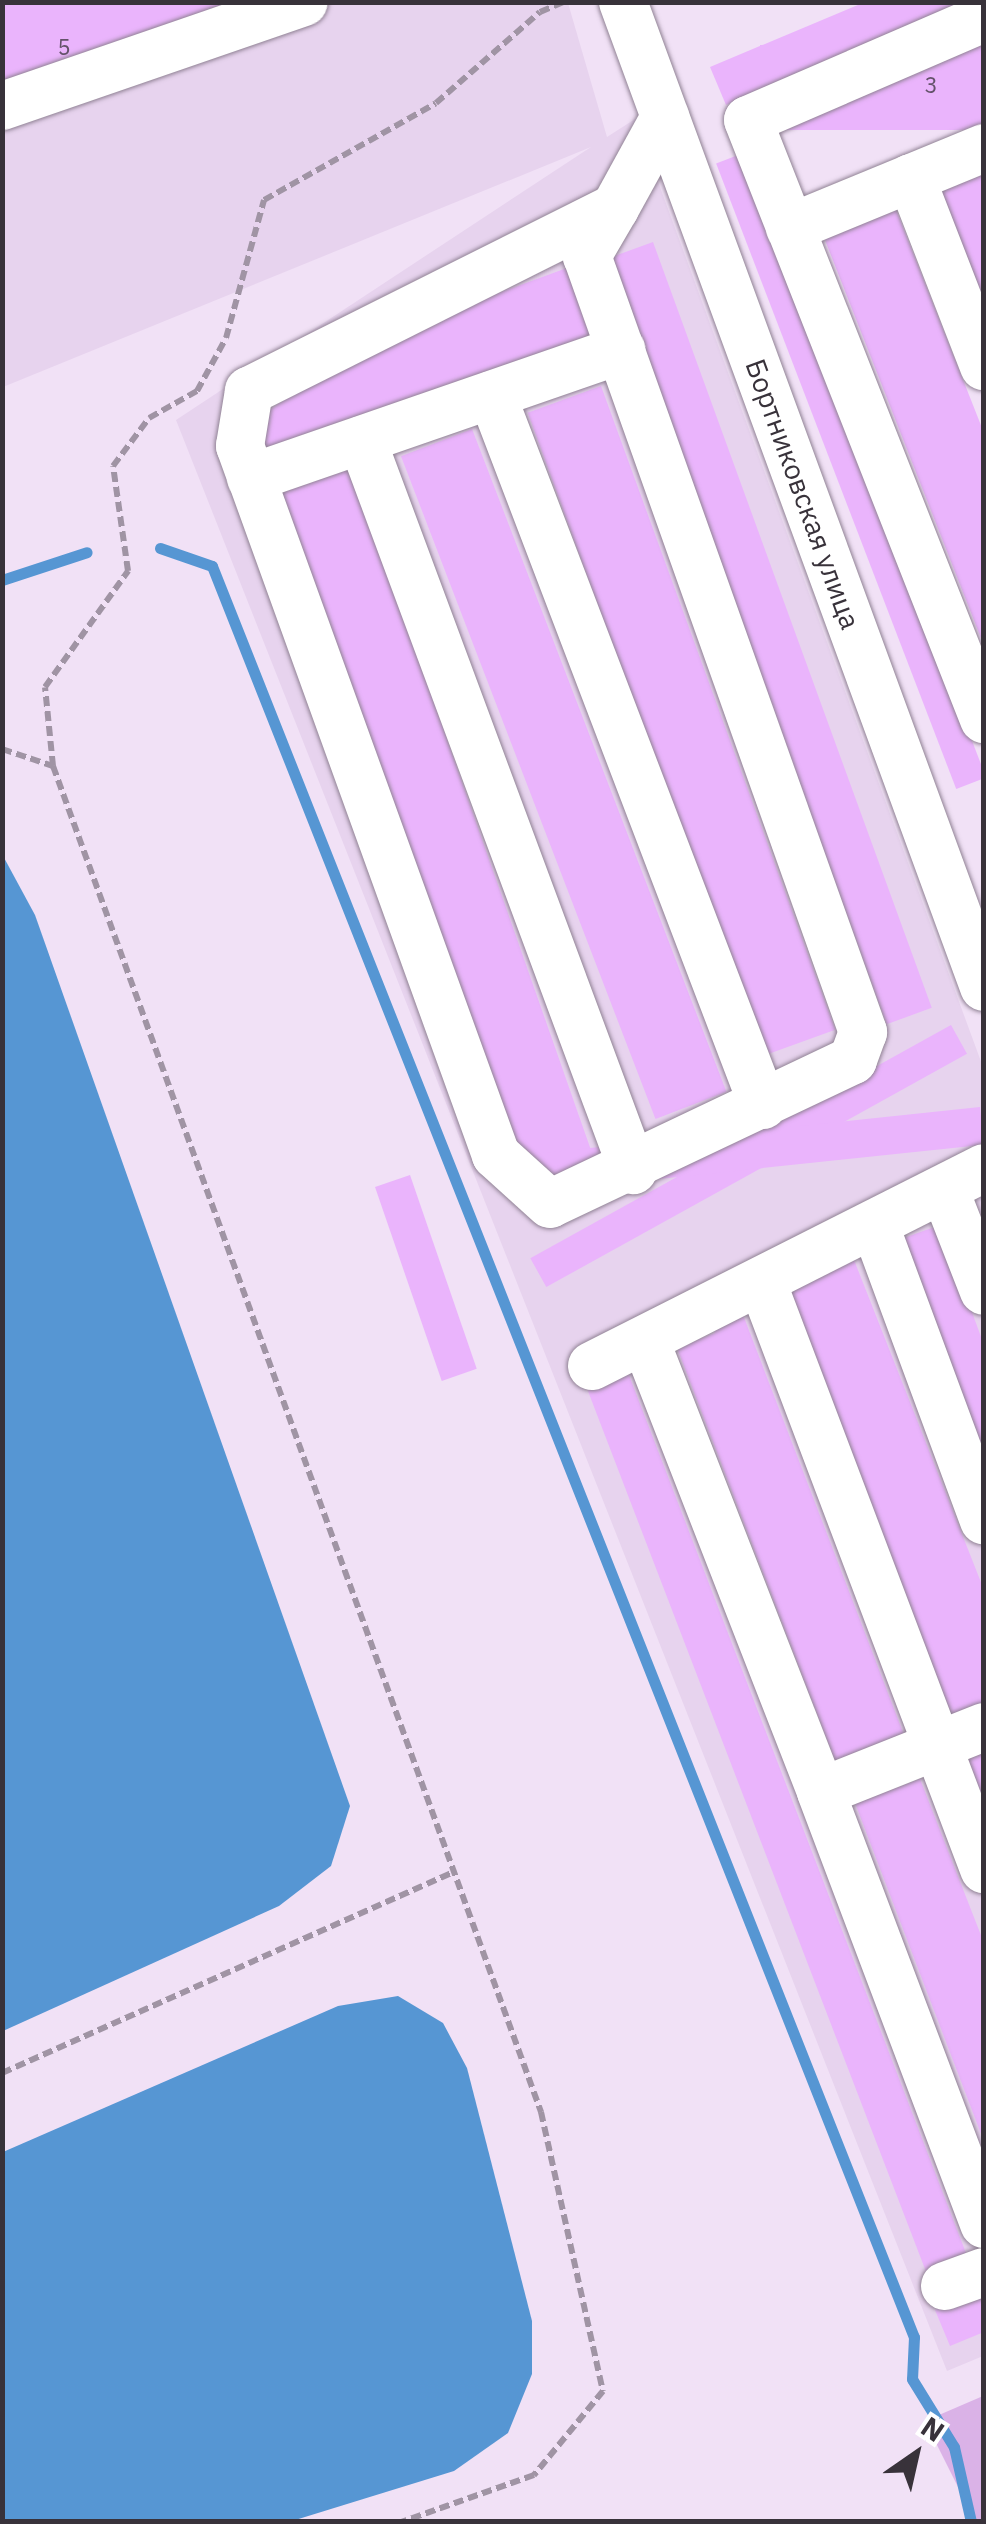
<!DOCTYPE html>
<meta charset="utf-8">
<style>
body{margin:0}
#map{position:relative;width:986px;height:2524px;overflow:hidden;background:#f1e1f6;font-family:"IBM Plex Sans",sans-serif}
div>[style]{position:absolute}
.built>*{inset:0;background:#e7d3ee}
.green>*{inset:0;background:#dab2e7}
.water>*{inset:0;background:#5696d3}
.stream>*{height:11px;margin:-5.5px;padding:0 5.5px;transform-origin:5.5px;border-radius:5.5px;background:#5696d3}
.building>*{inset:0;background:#eab4fc;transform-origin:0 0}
.path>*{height:6px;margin-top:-3px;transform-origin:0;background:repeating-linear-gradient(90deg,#a094a4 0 10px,transparent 0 15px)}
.roads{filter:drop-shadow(0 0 2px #908294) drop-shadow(0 0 2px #908294)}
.minor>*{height:48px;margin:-24px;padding:0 24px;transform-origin:24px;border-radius:24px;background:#fff}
span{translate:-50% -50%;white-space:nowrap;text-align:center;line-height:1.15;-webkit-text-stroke:10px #fff;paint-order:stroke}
.number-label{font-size:22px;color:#64526a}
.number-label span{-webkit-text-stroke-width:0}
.street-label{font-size:28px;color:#38323a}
.frame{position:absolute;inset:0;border:5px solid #38323a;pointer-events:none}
.north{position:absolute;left:866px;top:2404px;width:100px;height:100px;-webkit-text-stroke:8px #fff;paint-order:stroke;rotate:34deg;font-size:28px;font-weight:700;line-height:40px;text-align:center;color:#38323a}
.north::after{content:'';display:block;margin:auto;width:35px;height:45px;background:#38323a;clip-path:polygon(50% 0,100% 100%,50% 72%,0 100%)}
</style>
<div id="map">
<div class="built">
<i style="clip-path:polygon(3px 3px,568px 3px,607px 137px,635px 119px,983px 1067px,983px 2356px,947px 2371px,176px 420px,591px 147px,3px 387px)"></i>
</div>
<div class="green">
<i style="clip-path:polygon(983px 2396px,983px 2521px,975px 2521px,925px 2421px)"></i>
</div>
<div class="water">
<i style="clip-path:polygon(2px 854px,35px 915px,350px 1806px,331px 1866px,279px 1906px,3px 2031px)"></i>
<i style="clip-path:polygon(398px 1996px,443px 2023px,467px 2068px,532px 2321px,532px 2374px,508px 2433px,454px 2471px,292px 2521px,3px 2521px,3px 2152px,338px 2006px)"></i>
</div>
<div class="stream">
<i style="left:160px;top:548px;width:55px;rotate:19.1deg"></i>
<i style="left:212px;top:566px;width:1905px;rotate:68.38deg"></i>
<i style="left:914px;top:2337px;width:42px;rotate:92.7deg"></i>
<i style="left:912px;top:2379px;width:80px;rotate:58.3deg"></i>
<i style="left:954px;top:2447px;width:77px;rotate:77.2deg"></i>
<i style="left:2px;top:580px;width:89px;rotate:-18.2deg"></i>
</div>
<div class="building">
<i style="clip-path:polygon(2px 2px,246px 3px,2px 92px)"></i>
<i style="clip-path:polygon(865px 2px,973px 3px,726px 105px,710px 67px)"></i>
<i style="left:984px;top:45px;width:85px;height:224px;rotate:90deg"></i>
<i style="left:746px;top:152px;width:670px;height:32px;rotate:69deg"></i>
<i style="clip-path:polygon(984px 173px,984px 304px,938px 191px)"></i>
<i style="clip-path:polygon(895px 207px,984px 433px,984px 646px,823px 235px)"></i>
<i style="left:653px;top:242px;width:815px;height:48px;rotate:70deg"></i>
<i style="clip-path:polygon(567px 268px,592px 339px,262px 460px,261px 416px,372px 339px)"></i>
<i style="left:601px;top:386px;width:685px;height:78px;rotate:70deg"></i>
<i style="left:472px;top:429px;width:710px;height:76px;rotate:69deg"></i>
<i style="clip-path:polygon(348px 457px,592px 1153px,554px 1166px,550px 1153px,511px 1166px,272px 483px)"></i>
<i style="left:951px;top:1025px;width:33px;height:481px;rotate:61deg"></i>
<i style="left:980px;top:1107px;width:38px;height:469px;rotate:84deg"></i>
<i style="left:410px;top:1175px;width:205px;height:37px;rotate:71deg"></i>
<i style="clip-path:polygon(940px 1225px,984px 1345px,984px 1467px,901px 1239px)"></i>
<i style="clip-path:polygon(854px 1260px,984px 1590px,984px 1709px,951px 1721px,781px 1289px)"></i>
<i style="clip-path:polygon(740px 1307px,906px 1740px,837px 1766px,677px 1348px,715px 1333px,710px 1319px)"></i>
<i style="left:627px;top:1370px;width:951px;height:44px;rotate:69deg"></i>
<i style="clip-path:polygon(984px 1744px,984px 1816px,960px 1753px)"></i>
<i style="clip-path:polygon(920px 1779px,984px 1943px,983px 2139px,855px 1803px)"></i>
<i style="clip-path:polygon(984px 2288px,984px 2332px,950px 2346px,935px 2310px)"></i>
</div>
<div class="path">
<i style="left:197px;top:391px;width:60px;rotate:-61.3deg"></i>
<i style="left:226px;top:338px;width:143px;rotate:-74.6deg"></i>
<i style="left:264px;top:200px;width:197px;rotate:-29.4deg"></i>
<i style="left:436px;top:103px;width:138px;rotate:-41.2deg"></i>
<i style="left:540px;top:12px;width:26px;rotate:-23deg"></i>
<i style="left:2px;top:749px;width:54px;rotate:18.4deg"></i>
<i style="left:53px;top:766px;width:1432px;rotate:70.07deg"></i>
<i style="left:541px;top:2112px;width:286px;rotate:77.5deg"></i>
<i style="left:603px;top:2391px;width:109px;rotate:129.4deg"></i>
<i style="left:534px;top:2475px;width:141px;rotate:160.5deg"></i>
<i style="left:53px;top:766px;width:79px;rotate:-95.8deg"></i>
<i style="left:45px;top:687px;width:143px;rotate:-54.4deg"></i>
<i style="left:128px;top:571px;width:106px;rotate:-98.1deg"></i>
<i style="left:113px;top:466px;width:60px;rotate:-53.1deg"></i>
<i style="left:149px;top:418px;width:55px;rotate:-29.4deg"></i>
<i style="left:2px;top:2073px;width:495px;rotate:-24deg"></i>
</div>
<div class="roads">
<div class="minor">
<i style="left:623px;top:2px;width:1049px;rotate:69.87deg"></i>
<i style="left:984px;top:18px;width:257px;rotate:156.6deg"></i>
<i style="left:748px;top:120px;width:644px;rotate:68.5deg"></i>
<i style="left:2px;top:106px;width:319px;rotate:-19deg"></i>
<i style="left:911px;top:178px;width:202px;rotate:68.8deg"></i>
<i style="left:615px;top:208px;width:56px;rotate:120.3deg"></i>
<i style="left:587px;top:256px;width:824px;rotate:70.42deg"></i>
<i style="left:863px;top:1032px;width:30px;rotate:110deg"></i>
<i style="left:853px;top:1060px;width:335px;rotate:154.6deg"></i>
<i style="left:550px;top:1204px;width:73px;rotate:-137.8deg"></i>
<i style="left:496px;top:1155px;width:754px;rotate:-109.85deg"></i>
<i style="left:240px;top:446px;width:56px;rotate:-80.7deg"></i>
<i style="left:249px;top:391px;width:409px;rotate:-26.6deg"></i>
<i style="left:615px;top:208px;width:104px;rotate:-61.2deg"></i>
<i style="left:790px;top:228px;width:210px;rotate:-22.4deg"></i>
<i style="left:492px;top:395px;width:760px;rotate:69.11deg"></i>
<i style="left:362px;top:440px;width:779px;rotate:69.63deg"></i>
<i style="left:251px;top:478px;width:392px;rotate:-19.1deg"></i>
<i style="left:945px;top:1191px;width:107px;rotate:68.7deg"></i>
<i style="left:875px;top:1226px;width:314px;rotate:69.7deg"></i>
<i style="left:762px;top:1282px;width:628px;rotate:69.28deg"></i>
<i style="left:645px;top:1340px;width:485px;rotate:68.7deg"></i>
<i style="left:592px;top:1366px;width:439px;rotate:-26.8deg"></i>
<i style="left:984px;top:1727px;width:175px;rotate:158.3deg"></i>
<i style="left:821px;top:1792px;width:462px;rotate:69.3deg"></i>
<i style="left:945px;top:2286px;width:41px;rotate:-19.7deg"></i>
</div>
</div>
<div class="number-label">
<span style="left:64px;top:47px">5</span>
<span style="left:931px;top:85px">3</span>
</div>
<div class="street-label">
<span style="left:803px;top:494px;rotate:70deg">Бортниковская улица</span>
</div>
<div class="frame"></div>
<div class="north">N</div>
</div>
